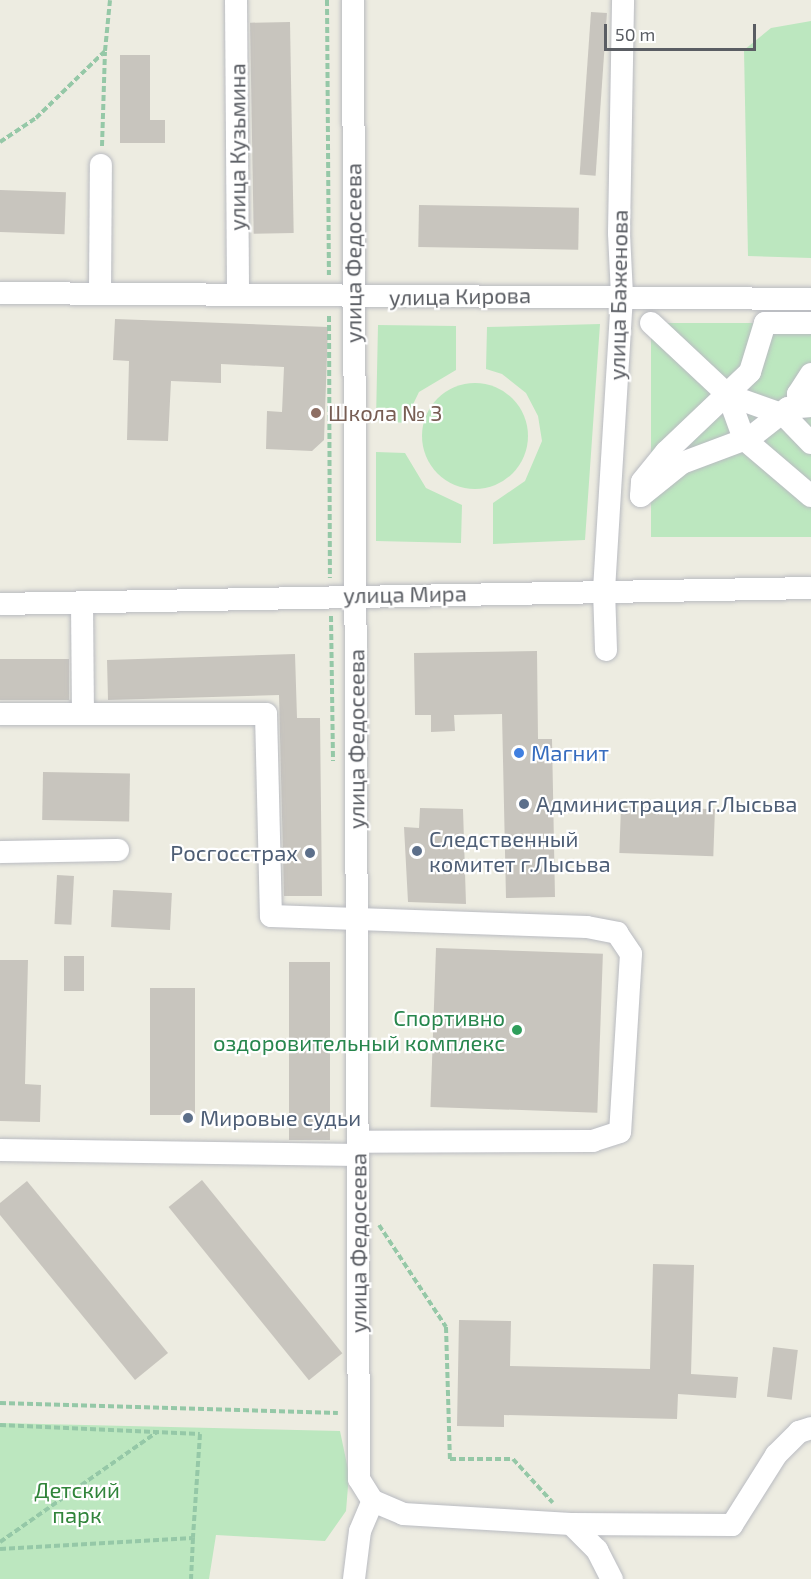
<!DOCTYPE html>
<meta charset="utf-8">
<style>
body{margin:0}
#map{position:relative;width:811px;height:1579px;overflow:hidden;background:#edece1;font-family:"Exo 2",sans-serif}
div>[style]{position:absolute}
.green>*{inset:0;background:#bce7bf;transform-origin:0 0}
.round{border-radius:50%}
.building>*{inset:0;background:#c8c5be;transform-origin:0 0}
.path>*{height:4px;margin-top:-2px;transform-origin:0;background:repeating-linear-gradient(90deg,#95c8a7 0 6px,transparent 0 9px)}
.roads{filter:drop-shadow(0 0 2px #b9bbc1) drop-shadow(0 0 2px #b9bbc1)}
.minor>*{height:22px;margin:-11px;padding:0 11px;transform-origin:11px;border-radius:11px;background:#fff}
.dots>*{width:16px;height:16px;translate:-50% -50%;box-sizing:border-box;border:3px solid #fff;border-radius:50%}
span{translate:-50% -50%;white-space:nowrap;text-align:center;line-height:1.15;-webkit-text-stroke:4.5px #fff;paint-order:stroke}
.street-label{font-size:22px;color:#5a5d63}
.education-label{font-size:22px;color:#785e54}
.left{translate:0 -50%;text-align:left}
.shop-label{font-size:22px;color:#366cbe}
.service-label{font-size:22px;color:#4e5e75}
.right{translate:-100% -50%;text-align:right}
.leisure-label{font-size:22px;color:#27864d}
.park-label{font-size:22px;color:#30843a}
.scale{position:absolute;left:604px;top:24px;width:152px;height:27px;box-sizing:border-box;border:3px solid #5a5d63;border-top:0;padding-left:8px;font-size:18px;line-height:21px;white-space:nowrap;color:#5a5d63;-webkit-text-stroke:4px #fff;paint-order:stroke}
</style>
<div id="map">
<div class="green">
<i style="clip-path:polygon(811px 21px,811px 258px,748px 256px,744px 50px,771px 28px)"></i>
<i style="left:651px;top:323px;width:160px;height:214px"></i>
<i style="clip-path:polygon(600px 324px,585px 540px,493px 544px,493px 503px,525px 481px,542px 441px,538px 416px,526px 393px,502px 374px,486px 369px,487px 327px)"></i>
<i style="clip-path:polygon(378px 325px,456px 326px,456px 370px,419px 392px,404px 423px,376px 420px)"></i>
<i class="round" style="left:422px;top:383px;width:106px;height:106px"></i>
<i style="clip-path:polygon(376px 452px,405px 453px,426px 488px,462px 505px,461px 543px,376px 541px)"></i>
<i style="clip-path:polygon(0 1423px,340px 1431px,349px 1474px,346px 1511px,325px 1541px,216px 1535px,209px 1579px,0 1579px)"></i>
</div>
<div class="building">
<i style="left:591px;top:12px;width:16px;height:163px;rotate:4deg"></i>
<i style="left:290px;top:22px;width:211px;height:40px;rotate:89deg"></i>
<i style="clip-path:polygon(120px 55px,150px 55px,150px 120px,165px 120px,165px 143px,120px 143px)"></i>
<i style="left:0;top:190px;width:66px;height:42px;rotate:2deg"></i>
<i style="left:419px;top:205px;width:160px;height:42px;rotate:1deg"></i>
<i style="clip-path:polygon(115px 319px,328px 327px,324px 440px,312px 451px,266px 449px,267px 411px,282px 412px,284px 367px,221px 364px,221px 383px,171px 381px,168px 441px,127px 440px,129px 361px,113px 360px)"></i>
<i style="clip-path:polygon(537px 651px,538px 739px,552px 739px,555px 897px,506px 898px,502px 714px,454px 715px,455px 731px,431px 732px,431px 715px,415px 715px,414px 653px)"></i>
<i style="clip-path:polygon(295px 654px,297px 718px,320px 718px,322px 896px,284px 896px,279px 695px,108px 700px,107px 660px)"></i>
<i style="left:69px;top:659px;width:41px;height:69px;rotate:90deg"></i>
<i style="left:43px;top:772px;width:87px;height:48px;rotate:1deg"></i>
<i style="left:621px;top:806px;width:94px;height:47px;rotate:2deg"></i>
<i style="clip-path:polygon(420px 808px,463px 809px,466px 904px,408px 902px,404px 827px,419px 828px)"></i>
<i style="left:57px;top:875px;width:17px;height:49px;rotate:3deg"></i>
<i style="left:113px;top:890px;width:59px;height:37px;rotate:3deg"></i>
<i style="left:436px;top:948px;width:167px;height:159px;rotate:2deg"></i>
<i style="left:64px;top:956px;width:20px;height:35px"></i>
<i style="clip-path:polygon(0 960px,28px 960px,25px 1084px,41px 1085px,40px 1122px,0 1121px)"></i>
<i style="left:289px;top:962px;width:41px;height:178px"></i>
<i style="left:195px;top:988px;width:127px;height:45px;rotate:90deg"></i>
<i style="left:202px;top:1180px;width:223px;height:43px;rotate:51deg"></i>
<i style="clip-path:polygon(27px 1181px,168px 1353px,135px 1380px,0 1215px,0 1203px)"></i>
<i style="clip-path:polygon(653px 1264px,694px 1265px,691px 1374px,738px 1377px,736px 1398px,678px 1394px,677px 1419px,504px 1415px,504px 1427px,457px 1426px,459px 1320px,511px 1321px,510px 1366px,650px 1369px)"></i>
<i style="left:773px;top:1347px;width:25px;height:50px;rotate:7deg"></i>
</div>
<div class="path">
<i style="left:327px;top:0;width:275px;rotate:89.6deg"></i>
<i style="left:0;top:142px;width:43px;rotate:-33.7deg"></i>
<i style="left:36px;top:118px;width:96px;rotate:-44.2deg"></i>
<i style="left:105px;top:51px;width:51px;rotate:-84.4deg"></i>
<i style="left:102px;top:146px;width:94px;rotate:-88.2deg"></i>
<i style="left:329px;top:316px;width:262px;rotate:89.8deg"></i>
<i style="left:331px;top:616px;width:145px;rotate:89.2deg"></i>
<i style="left:379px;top:1225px;width:122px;rotate:56.7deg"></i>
<i style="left:446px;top:1327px;width:132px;rotate:88.3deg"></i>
<i style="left:450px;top:1459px;width:63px"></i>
<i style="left:513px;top:1459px;width:59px;rotate:47.7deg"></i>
<i style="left:0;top:1403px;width:338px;rotate:1.7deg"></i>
<i style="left:0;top:1425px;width:200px;rotate:2.6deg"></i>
<i style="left:200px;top:1434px;width:104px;rotate:93.9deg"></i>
<i style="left:0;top:1542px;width:192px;rotate:-35deg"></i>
<i style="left:0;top:1549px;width:193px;rotate:-3.3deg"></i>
<i style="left:193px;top:1538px;width:41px;rotate:92.8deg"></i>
</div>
<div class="roads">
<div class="minor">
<i style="left:236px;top:0;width:294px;rotate:89.6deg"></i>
<i style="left:353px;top:0;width:1479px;rotate:89.77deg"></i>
<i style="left:359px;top:1479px;width:26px;rotate:58deg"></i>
<i style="left:373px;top:1501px;width:33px;rotate:23deg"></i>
<i style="left:403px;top:1514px;width:168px;rotate:3.4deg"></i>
<i style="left:571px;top:1524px;width:161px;rotate:0.4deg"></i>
<i style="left:732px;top:1525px;width:83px;rotate:-57.8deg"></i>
<i style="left:776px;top:1455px;width:33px;rotate:-45deg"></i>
<i style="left:799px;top:1432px;width:13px;rotate:-18deg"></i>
<i style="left:0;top:293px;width:811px;rotate:0.42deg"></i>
<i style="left:100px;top:294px;width:129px;rotate:-89.6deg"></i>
<i style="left:651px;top:323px;width:105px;rotate:43.1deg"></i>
<i style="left:728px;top:395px;width:47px;rotate:70deg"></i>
<i style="left:744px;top:439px;width:88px;rotate:40.4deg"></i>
<i style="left:811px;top:323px;width:46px;rotate:180deg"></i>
<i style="left:765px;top:323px;width:51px;rotate:107deg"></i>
<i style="left:750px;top:372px;width:116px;rotate:136.4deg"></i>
<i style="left:666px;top:452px;width:38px;rotate:129deg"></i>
<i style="left:642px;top:482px;width:14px;rotate:94deg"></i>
<i style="left:641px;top:496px;width:53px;rotate:-38.8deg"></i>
<i style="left:682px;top:463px;width:74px;rotate:-20.6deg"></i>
<i style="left:751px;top:437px;width:47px;rotate:-38.1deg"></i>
<i style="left:788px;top:408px;width:23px;rotate:-5deg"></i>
<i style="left:811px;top:374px;width:24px;rotate:123deg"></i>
<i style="left:798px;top:394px;width:13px;rotate:-9deg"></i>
<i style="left:728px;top:395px;width:59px;rotate:19.7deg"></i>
<i style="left:784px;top:415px;width:39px;rotate:46deg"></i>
<i style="left:82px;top:602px;width:112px;rotate:89.5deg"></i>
<i style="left:0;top:604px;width:811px;rotate:-1.13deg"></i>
<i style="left:606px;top:650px;width:60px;rotate:-91.9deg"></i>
<i style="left:604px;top:590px;width:296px;rotate:-86.5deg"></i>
<i style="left:622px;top:295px;width:62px;rotate:-92.8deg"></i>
<i style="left:619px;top:233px;width:233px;rotate:-89deg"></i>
<i style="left:0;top:714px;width:266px"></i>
<i style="left:266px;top:714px;width:202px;rotate:88.6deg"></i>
<i style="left:271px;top:916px;width:316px;rotate:2deg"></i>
<i style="left:587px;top:927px;width:31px;rotate:11deg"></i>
<i style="left:617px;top:933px;width:25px;rotate:56deg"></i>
<i style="left:631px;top:954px;width:178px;rotate:93.5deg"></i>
<i style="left:620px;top:1132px;width:28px;rotate:162deg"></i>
<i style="left:593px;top:1141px;width:235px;rotate:179.8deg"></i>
<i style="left:0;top:852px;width:118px;rotate:-1deg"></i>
<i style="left:0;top:1150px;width:358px;rotate:0.8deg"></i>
<i style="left:571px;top:1524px;width:37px;rotate:45deg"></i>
<i style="left:597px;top:1550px;width:33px;rotate:63deg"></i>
<i style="left:354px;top:1579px;width:48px;rotate:-82.9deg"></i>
<i style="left:360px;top:1531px;width:33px;rotate:-67deg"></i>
</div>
</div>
<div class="dots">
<i style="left:316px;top:413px;background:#8d6e63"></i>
<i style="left:519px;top:753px;background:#3f7fe0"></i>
<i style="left:524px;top:804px;background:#5c6f8a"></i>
<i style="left:417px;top:851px;background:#5c6f8a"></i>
<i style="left:310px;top:853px;background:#5c6f8a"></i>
<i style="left:517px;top:1030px;background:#2e9e5b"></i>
<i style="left:188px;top:1118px;background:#5c6f8a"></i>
</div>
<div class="street-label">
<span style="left:237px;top:147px;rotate:-90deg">улица Кузьмина</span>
<span style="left:353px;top:253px;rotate:-90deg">улица Федосеева</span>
<span style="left:618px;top:295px;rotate:-89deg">улица Баженова</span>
<span style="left:460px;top:296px;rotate:-1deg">улица Кирова</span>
<span style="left:405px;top:594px;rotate:-1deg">улица Мира</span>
<span style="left:356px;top:739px;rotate:-90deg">улица Федосеева</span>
<span style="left:358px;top:1243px;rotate:-90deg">улица Федосеева</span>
</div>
<div class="education-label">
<span class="left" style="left:328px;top:413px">Школа № 3</span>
</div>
<div class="shop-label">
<span class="left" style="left:531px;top:753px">Магнит</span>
</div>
<div class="service-label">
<span class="left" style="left:536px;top:804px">Администрация г.Лысьва</span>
<span class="left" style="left:429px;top:851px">Следственный<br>комитет г.Лысьва</span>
<span class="right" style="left:298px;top:853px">Росгосстрах</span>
<span class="left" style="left:200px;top:1118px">Мировые судьи</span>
</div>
<div class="leisure-label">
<span class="right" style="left:505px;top:1030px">Спортивно<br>оздоровительный комплекс</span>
</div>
<div class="park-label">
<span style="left:77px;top:1502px">Детский<br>парк</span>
</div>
<div class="scale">50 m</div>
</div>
